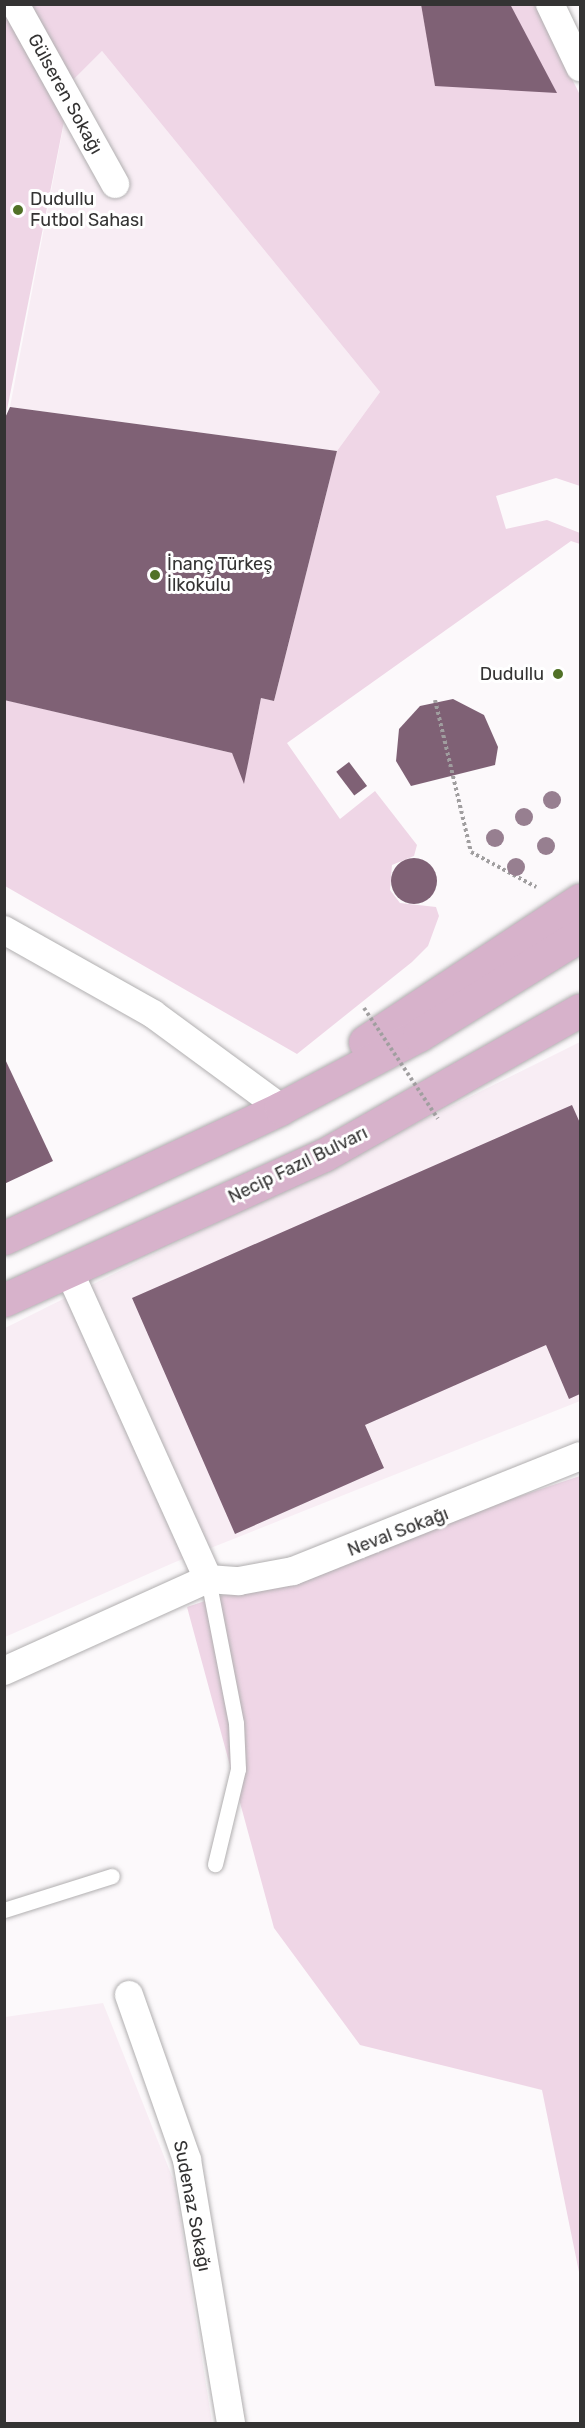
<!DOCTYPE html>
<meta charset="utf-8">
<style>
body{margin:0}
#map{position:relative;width:585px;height:2428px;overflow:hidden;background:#fcf9fb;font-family:Rubik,sans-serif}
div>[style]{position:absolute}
.built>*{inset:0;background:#f8edf4}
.green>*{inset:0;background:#efd6e6}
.building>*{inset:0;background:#7f6175;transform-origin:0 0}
.round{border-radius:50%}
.path>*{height:4px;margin-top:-2px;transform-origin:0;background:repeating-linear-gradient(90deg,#a09e9f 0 3px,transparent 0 6px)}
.roads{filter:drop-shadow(0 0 2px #b1afb0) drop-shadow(0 0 2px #b1afb0)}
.service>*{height:15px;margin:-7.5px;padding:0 7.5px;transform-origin:7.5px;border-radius:7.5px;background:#fff}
.minor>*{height:28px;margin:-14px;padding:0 14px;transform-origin:14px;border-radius:14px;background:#fff}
.primary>*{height:33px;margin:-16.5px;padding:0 16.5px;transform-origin:16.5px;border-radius:16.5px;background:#d7b2cb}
.path-bridge>*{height:4px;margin-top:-2px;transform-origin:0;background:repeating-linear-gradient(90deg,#a09e9f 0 3px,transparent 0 6px)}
.trees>*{width:18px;height:18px;margin:-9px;border-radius:50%;background:#977f90}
.dots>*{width:16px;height:16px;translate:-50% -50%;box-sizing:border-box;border:3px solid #fff;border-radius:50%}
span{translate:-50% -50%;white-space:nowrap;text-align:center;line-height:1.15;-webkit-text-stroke:6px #fff;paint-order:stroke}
.street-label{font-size:18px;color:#343333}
.poi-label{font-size:18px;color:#343333}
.left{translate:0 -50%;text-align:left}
.right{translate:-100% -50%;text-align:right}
.frame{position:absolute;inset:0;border:6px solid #343333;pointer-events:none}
</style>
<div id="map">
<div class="built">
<i style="clip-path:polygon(102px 51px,380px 392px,337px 451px,10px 407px,72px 81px)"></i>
<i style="clip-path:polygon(580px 1042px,580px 1401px,173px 1563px,5px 1637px,5px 1328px)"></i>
<i style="clip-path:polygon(103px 2003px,175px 2184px,212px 2423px,5px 2423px,5px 2017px)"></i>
</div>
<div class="green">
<i style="clip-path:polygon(5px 5px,535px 5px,580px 95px,580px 486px,556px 478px,496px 496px,506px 529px,547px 520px,580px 533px,580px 544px,571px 541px,287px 743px,340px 819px,375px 791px,417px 845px,414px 856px,392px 865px,390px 890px,400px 903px,436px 907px,439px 916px,428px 946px,412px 962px,297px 1054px,5px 886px,5px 700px,232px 753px,244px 782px,261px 698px,274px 701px,337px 451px,380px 392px,102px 51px,72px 81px,5px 420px)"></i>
<i style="clip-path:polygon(580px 1476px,580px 2277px,542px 2090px,360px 2045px,274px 1928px,187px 1607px)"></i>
</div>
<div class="building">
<i style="clip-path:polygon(421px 4px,510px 4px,557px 93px,435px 86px)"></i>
<i style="clip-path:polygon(10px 407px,337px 451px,274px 701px,261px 698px,244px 784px,232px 753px,4px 700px,4px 420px)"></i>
<i style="clip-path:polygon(453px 699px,484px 715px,498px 747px,495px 765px,411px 786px,396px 761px,399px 729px,420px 706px)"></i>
<i style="left:349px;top:762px;width:30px;height:16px;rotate:53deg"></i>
<i class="round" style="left:391px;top:858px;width:46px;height:46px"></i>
<i style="clip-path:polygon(4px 1057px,53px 1161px,4px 1184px)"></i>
<i style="clip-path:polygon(572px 1105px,580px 1123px,580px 1394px,569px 1399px,546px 1345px,365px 1425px,384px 1468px,235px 1534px,132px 1298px)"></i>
</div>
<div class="path">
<i style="left:435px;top:700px;width:156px;rotate:76.7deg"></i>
<i style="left:471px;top:852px;width:74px;rotate:28.3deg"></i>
</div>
<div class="roads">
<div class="service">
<i style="left:208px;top:1579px;width:147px;rotate:79deg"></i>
<i style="left:236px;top:1723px;width:46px;rotate:87.5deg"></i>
<i style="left:238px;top:1769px;width:98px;rotate:103.6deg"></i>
<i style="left:4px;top:1910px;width:113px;rotate:-17.5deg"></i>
</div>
<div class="minor">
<i style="left:15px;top:4px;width:206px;rotate:60.9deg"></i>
<i style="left:550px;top:4px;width:70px;rotate:64.5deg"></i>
<i style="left:4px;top:930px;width:171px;rotate:29.4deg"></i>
<i style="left:153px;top:1014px;width:159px;rotate:36.3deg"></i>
<i style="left:69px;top:1271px;width:338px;rotate:65.7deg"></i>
<i style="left:4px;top:1671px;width:224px;rotate:-24.3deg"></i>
<i style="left:208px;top:1579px;width:31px;rotate:4deg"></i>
<i style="left:239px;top:1581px;width:55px;rotate:-10.5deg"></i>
<i style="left:293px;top:1571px;width:309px;rotate:-21.8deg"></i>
<i style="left:129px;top:1995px;width:175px;rotate:70.6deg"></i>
<i style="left:187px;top:2160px;width:268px;rotate:80.5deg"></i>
</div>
<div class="primary">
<i style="left:365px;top:1042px;width:258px;rotate:-33.4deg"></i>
<i style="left:4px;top:1238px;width:306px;rotate:-25.1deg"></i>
<i style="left:281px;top:1108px;width:156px;rotate:-27.9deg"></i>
<i style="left:419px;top:1035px;width:190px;rotate:-31.8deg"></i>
<i style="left:4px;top:1300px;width:351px;rotate:-24.4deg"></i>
<i style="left:324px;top:1155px;width:294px;rotate:-29.5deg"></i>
</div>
</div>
<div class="path-bridge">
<i style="left:364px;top:1008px;width:133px;rotate:56.3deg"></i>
</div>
<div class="trees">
<i style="left:552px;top:800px"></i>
<i style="left:524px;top:817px"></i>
<i style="left:495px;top:838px"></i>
<i style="left:546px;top:846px"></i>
<i style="left:516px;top:867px"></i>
</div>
<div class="dots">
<i style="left:18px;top:210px;background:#517127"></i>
<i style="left:155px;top:575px;background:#517127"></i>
<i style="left:558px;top:674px;background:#517127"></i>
</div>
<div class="street-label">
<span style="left:65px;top:94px;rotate:61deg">Gülseren Sokağı</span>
<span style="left:298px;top:1165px;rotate:-26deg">Necip Fazıl Bulvarı</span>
<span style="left:398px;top:1532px;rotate:-21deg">Neval Sokağı</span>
<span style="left:192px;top:2206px;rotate:79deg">Sudenaz Sokağı</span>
</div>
<div class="poi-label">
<span class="left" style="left:30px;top:210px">Dudullu<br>Futbol Sahası</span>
<span class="left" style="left:167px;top:575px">İnanç Türkeş<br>İlkokulu</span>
<span class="right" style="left:544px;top:674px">Dudullu</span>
</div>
<div class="frame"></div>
</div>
